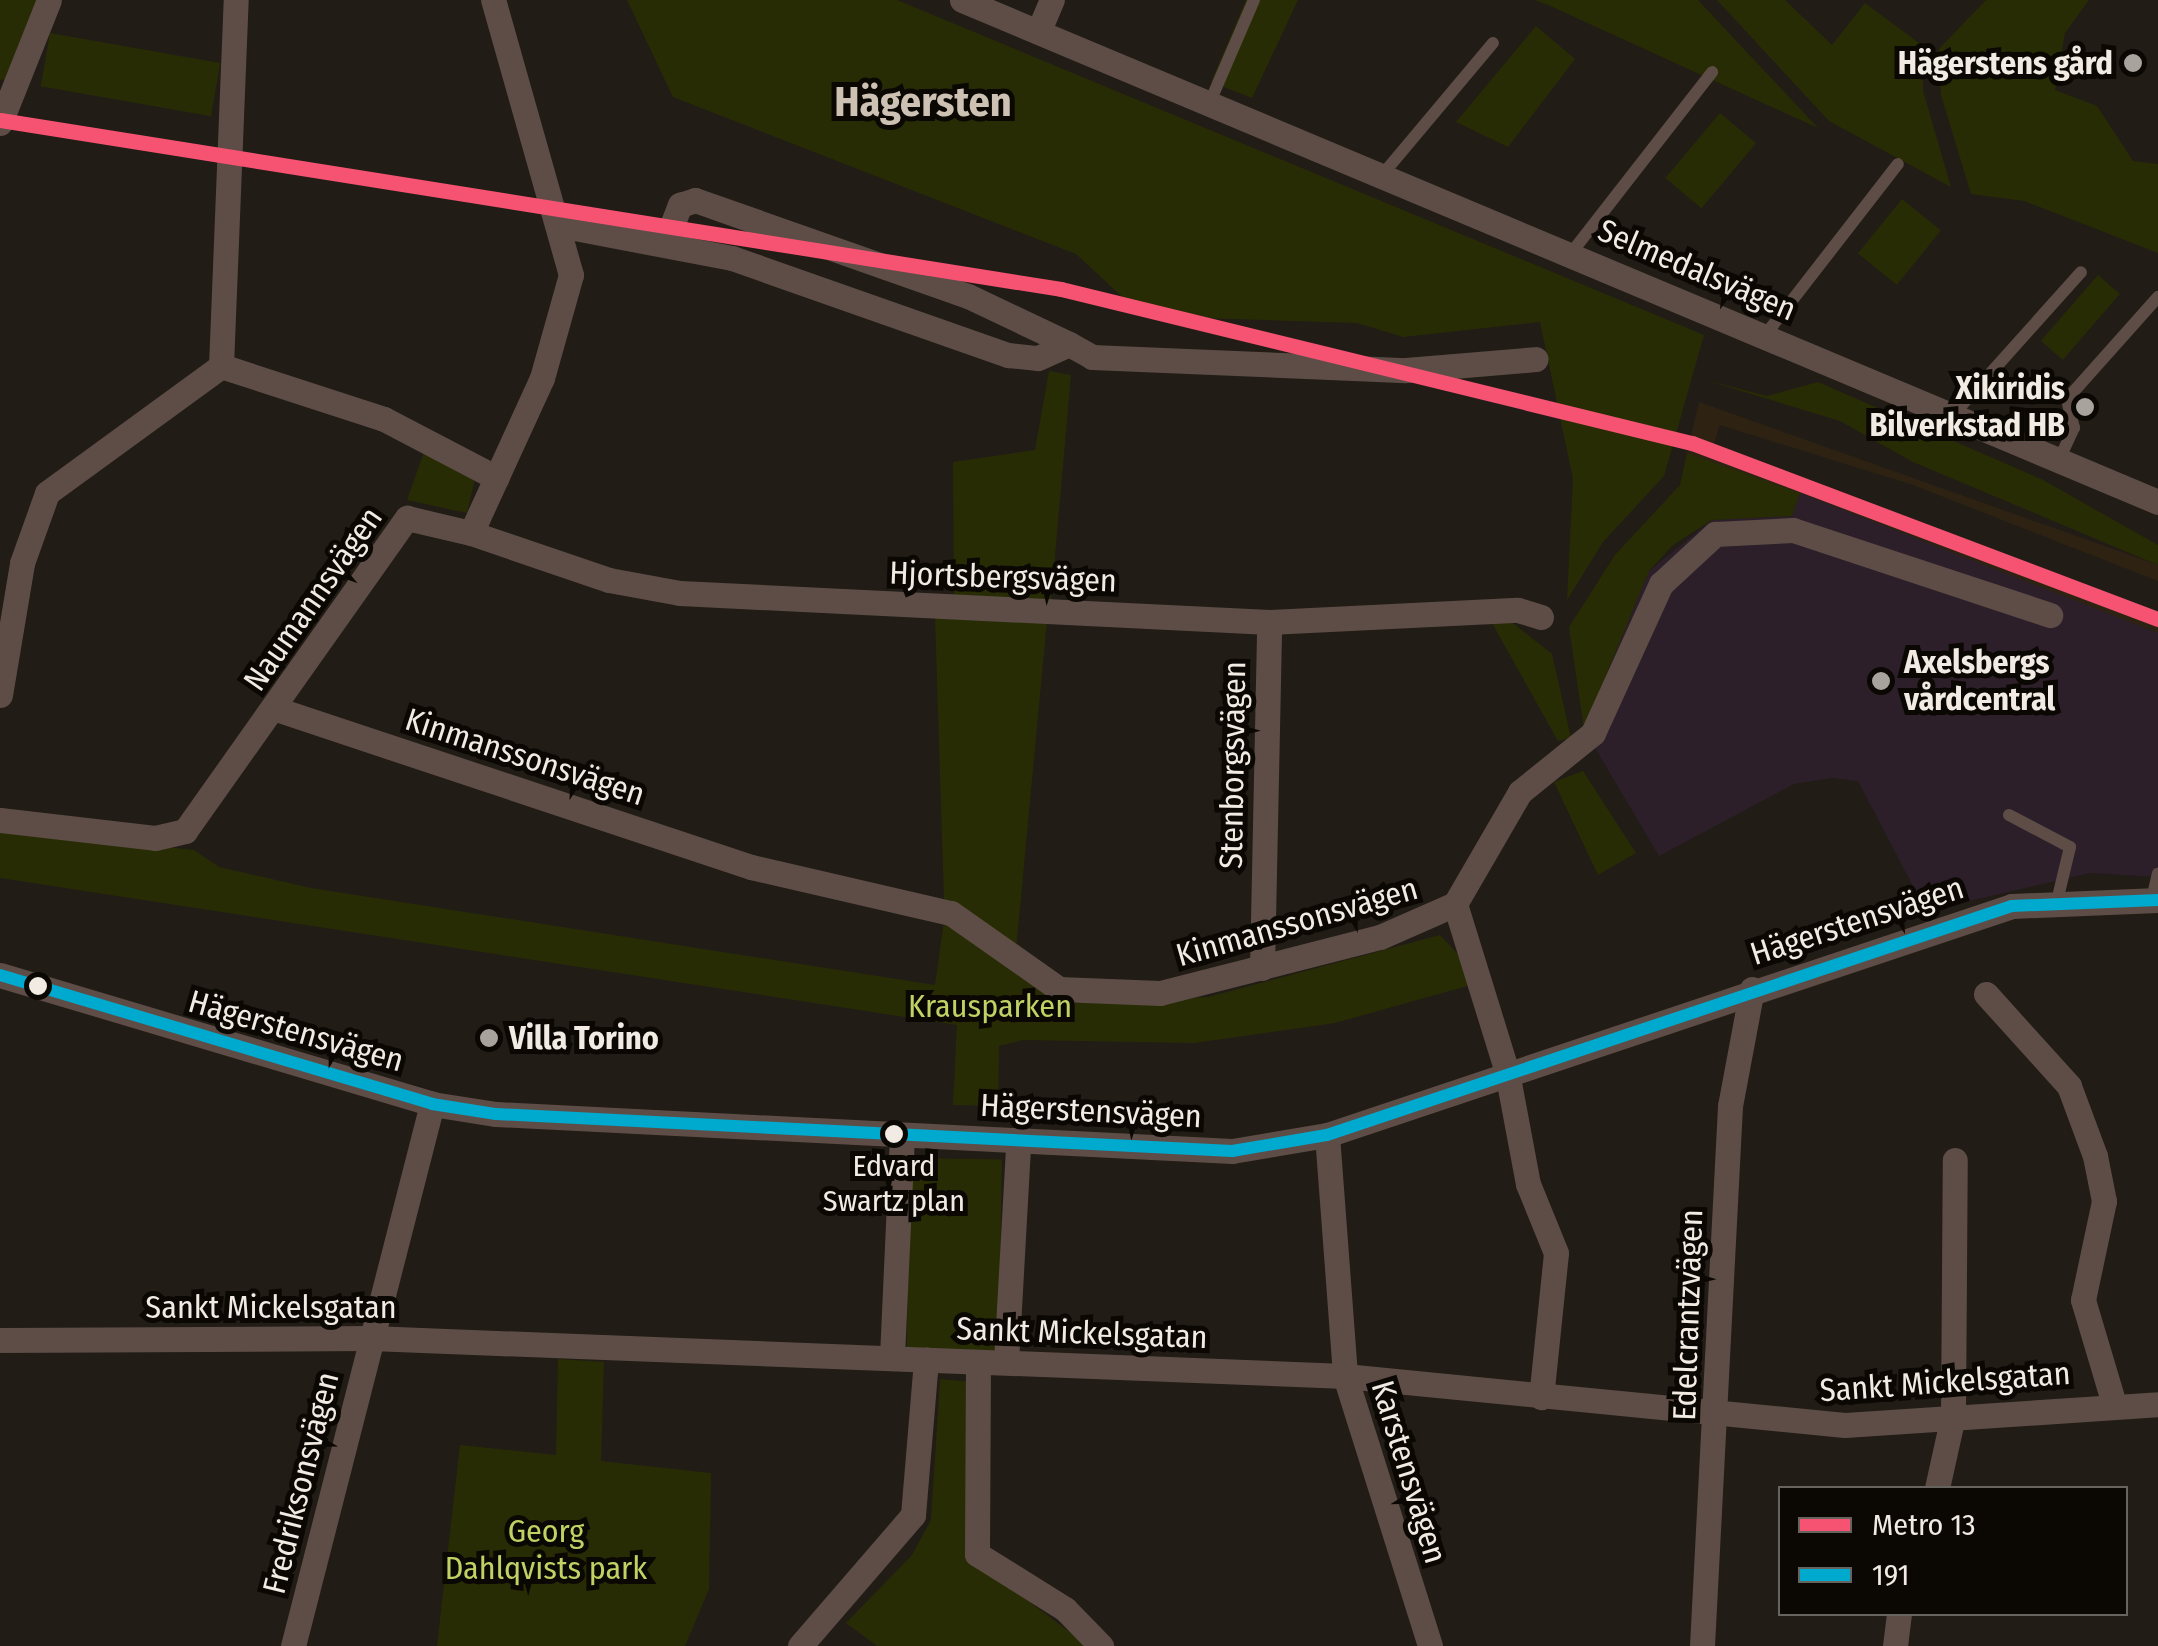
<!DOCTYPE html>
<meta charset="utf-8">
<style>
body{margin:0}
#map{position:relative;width:2158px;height:1646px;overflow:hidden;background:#211c16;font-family:"Fira Sans Condensed",sans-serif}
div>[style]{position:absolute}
.built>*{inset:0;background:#2e2313}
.medical>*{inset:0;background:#2c1f29}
.green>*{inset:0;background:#282c05;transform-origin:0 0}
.service>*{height:12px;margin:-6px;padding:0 6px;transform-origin:6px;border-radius:6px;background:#5d4d46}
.minor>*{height:25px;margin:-12.5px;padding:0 12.5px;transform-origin:12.5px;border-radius:12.5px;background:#5d4d46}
.bus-1>*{height:12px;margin:-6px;padding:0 6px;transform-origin:6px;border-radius:6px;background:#00a9ce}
.metro-1>*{height:15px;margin:-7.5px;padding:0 7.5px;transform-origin:7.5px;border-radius:7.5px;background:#f65372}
.dots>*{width:28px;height:28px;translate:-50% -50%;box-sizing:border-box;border:5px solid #0b0804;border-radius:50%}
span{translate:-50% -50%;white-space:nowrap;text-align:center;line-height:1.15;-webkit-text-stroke:10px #0b0804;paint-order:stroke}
.bus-label{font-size:30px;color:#f1ebe4}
.poi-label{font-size:32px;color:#f1ebe4;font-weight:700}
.right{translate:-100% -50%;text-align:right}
.left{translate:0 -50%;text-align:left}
.street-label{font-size:32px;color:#f1ebe4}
.park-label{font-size:32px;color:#c0d263}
.district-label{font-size:42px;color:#ccc1b2;font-weight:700}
.legend{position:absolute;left:1778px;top:1486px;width:350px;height:130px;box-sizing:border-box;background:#0b0804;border:2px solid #67635e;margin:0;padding:12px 18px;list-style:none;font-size:30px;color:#f1ebe4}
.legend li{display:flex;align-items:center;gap:20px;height:50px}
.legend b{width:50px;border:2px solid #67635e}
</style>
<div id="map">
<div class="built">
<i style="clip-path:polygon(1699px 402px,2158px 565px,2158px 581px,1913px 485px,1720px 425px,1714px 443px,2158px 614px,2158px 633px,1687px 453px)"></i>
</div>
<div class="medical">
<i style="clip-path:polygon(1800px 493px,2158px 633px,2158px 877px,2090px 873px,1926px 911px,1858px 781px,1832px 778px,1794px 784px,1659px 856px,1584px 729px,1649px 571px,1712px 520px,1792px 516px)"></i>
</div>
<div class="green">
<i style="clip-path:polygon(0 0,40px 0,9px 79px,0 80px)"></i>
<i style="clip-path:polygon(627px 0,897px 0,1704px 335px,1664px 476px,1603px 542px,1567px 600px,1573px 479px,1540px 322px,1403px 337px,1357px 323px,1143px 316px,1076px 254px,673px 97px)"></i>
<i style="clip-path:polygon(1246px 0,1298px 0,1252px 98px,1211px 82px)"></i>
<i style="clip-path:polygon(1535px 0,1698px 0,1818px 128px,1548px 5px)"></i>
<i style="clip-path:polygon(1717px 0,1785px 0,1832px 45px,1865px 3px,1923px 46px,1923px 91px,1951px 187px,1829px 121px)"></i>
<i style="clip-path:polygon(1986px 0,2089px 0,2065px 33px,2055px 90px,2097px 106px,2133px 161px,2158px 164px,2158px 253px,2024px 201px,1971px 194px,1941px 95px,1939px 49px)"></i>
<i style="clip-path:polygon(1536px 26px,1575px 59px,1508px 147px,1456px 122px)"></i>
<i style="left:50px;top:33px;width:173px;height:54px;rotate:10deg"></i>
<i style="left:1720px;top:113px;width:47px;height:85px;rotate:40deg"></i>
<i style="left:1902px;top:199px;width:50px;height:70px;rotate:39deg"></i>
<i style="left:2098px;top:275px;width:29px;height:87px;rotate:41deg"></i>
<i style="clip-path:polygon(1049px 371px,1071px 375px,1051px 601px,954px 596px,953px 462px,1035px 450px)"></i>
<i style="clip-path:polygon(1705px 380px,1767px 396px,1818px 382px,2043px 480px,2158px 545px,2158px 565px,1913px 462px,1840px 421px)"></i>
<i style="clip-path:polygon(424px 452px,475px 479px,467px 513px,407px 500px)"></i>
<i style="clip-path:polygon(1687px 453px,1800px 493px,1792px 516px,1712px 520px,1673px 545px,1649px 571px,1584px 729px,1569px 627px,1615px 555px,1680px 485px)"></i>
<i style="clip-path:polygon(935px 616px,1047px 620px,1016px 950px,944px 899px)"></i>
<i style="clip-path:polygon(1509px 620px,1552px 654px,1571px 738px,1558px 741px,1492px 623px)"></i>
<i style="clip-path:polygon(1583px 771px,1636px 853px,1598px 875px,1554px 782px)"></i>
<i style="clip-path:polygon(0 829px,194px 850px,219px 867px,311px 888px,935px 985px,944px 921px,1061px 1004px,1208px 997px,1440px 935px,1468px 965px,1471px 985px,1335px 1023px,1194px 1043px,1023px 1040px,999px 1046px,998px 1106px,953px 1105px,957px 1025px,0 878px)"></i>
<i style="left:910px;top:1158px;width:92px;height:191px;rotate:1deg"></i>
<i style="clip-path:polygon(558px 1359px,604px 1362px,601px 1461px,711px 1473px,709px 1589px,685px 1646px,437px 1646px,460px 1445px,556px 1455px)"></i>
<i style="clip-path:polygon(940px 1379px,971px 1382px,968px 1555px,1088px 1646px,877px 1646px,846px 1623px,912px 1555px,931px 1520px)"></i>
</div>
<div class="service">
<i style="left:1210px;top:102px;width:111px;rotate:-66.7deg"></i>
<i style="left:1383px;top:174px;width:171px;rotate:-50deg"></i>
<i style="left:1572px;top:252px;width:228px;rotate:-52.1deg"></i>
<i style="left:1766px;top:334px;width:215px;rotate:-52.2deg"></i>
<i style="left:1952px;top:416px;width:193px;rotate:-48.1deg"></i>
<i style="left:2058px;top:462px;width:38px;rotate:-65deg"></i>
<i style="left:2074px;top:428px;width:30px;rotate:-104deg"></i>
<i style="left:2067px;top:399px;width:137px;rotate:-48.3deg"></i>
<i style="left:2009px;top:815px;width:69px;rotate:27.7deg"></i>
<i style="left:2070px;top:847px;width:51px;rotate:103.5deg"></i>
<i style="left:2152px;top:899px;width:26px;rotate:-77deg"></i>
</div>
<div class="minor">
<i style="left:962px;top:0;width:1297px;rotate:22.77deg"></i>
<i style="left:1039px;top:30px;width:33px;rotate:-67deg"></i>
<i style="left:0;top:123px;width:132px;rotate:-68.3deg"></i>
<i style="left:564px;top:226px;width:171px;rotate:10.8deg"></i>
<i style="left:732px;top:258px;width:293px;rotate:19.4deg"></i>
<i style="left:1008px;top:355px;width:30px;rotate:6deg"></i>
<i style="left:1038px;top:358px;width:34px;rotate:-24deg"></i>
<i style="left:1069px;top:344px;width:26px;rotate:29deg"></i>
<i style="left:1092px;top:357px;width:314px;rotate:2.4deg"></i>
<i style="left:1406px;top:370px;width:130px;rotate:-4.8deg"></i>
<i style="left:666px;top:241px;width:39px;rotate:-69deg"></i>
<i style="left:680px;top:205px;width:16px;rotate:-18deg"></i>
<i style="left:695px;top:200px;width:289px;rotate:19.4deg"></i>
<i style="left:968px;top:296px;width:112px;rotate:25.4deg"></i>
<i style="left:221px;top:366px;width:171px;rotate:18deg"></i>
<i style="left:384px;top:419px;width:127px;rotate:27.6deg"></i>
<i style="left:471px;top:533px;width:146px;rotate:18.8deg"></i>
<i style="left:609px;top:580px;width:72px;rotate:10.4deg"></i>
<i style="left:680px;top:593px;width:590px;rotate:2.82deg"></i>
<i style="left:1269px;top:622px;width:249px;rotate:-2.8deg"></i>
<i style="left:1518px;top:610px;width:24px;rotate:17deg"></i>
<i style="left:0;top:695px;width:134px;rotate:-80.5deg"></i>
<i style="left:22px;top:563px;width:74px;rotate:-70.3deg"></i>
<i style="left:47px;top:493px;width:215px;rotate:-36.1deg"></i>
<i style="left:221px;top:366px;width:366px;rotate:-87.7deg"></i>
<i style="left:276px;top:709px;width:501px;rotate:18.4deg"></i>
<i style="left:751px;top:867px;width:205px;rotate:13deg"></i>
<i style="left:951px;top:913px;width:132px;rotate:35.1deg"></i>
<i style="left:1059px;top:989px;width:101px;rotate:2.3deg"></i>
<i style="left:1160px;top:993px;width:227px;rotate:-14.3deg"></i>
<i style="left:1380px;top:937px;width:82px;rotate:-23.7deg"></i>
<i style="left:1455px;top:904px;width:129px;rotate:-59.9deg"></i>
<i style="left:1520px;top:792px;width:94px;rotate:-38.9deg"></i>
<i style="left:1593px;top:733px;width:164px;rotate:-65.5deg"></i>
<i style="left:1661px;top:584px;width:74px;rotate:-42.8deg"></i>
<i style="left:1715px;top:534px;width:78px;rotate:-2.9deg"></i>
<i style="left:1793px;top:530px;width:271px;rotate:18.3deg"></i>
<i style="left:0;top:820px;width:156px;rotate:6.6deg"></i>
<i style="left:155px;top:838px;width:31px;rotate:-13deg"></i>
<i style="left:185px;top:831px;width:384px;rotate:-54.7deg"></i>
<i style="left:407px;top:518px;width:66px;rotate:13.2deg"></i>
<i style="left:471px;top:533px;width:170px;rotate:-65.4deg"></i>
<i style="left:542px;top:378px;width:107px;rotate:-74.3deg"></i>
<i style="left:571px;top:275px;width:286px;rotate:-105.8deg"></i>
<i style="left:1455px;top:904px;width:176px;rotate:72.8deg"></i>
<i style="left:1507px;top:1072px;width:114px;rotate:79.4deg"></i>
<i style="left:1528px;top:1184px;width:74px;rotate:67.9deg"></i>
<i style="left:1556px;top:1253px;width:145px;rotate:95.9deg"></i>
<i style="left:1262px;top:968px;width:346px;rotate:-88.8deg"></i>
<i style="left:0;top:975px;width:451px;rotate:16.6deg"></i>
<i style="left:432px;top:1104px;width:65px;rotate:8.9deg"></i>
<i style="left:496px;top:1114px;width:737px;rotate:2.88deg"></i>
<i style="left:1232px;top:1151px;width:96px;rotate:-9.6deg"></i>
<i style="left:1327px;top:1135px;width:722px;rotate:-18.49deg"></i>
<i style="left:2012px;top:906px;width:146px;rotate:-2.4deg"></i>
<i style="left:1986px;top:994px;width:124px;rotate:47.9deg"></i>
<i style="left:2069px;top:1086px;width:75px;rotate:69.6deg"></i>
<i style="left:2095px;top:1156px;width:46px;rotate:78.7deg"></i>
<i style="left:2104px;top:1201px;width:101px;rotate:102deg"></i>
<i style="left:2083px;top:1300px;width:109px;rotate:73.4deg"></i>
<i style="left:1327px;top:1135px;width:242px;rotate:85.7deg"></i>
<i style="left:1345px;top:1376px;width:283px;rotate:72.5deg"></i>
<i style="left:0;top:1340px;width:371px;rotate:-0.3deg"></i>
<i style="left:371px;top:1338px;width:975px;rotate:2.23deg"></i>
<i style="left:1345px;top:1376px;width:502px;rotate:5.6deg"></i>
<i style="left:1845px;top:1425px;width:314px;rotate:-3.8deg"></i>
<i style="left:892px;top:1356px;width:221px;rotate:-87.4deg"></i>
<i style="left:1006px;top:1362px;width:218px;rotate:-86.8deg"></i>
<i style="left:978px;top:1363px;width:191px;rotate:90.3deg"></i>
<i style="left:977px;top:1554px;width:104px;rotate:32deg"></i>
<i style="left:1065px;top:1609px;width:52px;rotate:45.8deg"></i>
<i style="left:1937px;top:1488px;width:74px;rotate:-77.5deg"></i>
<i style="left:1953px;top:1416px;width:256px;rotate:-89.6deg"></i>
<i style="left:293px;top:1646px;width:560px;rotate:-75.62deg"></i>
<i style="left:800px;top:1646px;width:173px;rotate:-49.2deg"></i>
<i style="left:913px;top:1515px;width:156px;rotate:-85.2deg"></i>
<i style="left:1702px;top:1646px;width:541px;rotate:-87.03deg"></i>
<i style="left:1730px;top:1106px;width:119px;rotate:-79.4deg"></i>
<i style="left:1895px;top:1646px;width:32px;rotate:-83deg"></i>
</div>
<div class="bus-1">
<i style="left:0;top:975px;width:451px;rotate:16.6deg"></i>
<i style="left:432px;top:1104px;width:65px;rotate:8.9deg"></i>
<i style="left:496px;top:1114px;width:737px;rotate:2.88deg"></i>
<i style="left:1232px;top:1151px;width:96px;rotate:-9.6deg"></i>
<i style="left:1327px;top:1135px;width:722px;rotate:-18.49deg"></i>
<i style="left:2012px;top:906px;width:146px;rotate:-2.4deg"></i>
</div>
<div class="metro-1">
<i style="left:0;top:120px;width:1074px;rotate:9.05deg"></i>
<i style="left:1061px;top:289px;width:650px;rotate:13.72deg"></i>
<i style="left:1692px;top:443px;width:498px;rotate:20.7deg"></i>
</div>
<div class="dots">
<i style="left:2133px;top:63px;background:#a8a39c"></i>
<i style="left:2085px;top:407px;background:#a8a39c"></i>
<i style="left:1881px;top:681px;background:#a8a39c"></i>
<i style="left:38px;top:986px;background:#f1ebe4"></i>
<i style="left:489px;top:1038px;background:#a8a39c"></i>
<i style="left:894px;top:1134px;background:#f1ebe4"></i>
</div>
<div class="bus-label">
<span style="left:894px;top:1183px">Edvard<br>Swartz plan</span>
</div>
<div class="poi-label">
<span class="right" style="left:2113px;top:63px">Hägerstens gård</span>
<span class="right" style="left:2065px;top:407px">Xikiridis<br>Bilverkstad HB</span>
<span class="left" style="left:1904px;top:681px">Axelsbergs<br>vårdcentral</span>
<span class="left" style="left:509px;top:1038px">Villa Torino</span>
</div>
<div class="street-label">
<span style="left:1697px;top:270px;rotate:23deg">Selmedalsvägen</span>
<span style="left:1003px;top:577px;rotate:2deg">Hjortsbergsvägen</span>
<span style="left:313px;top:599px;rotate:-55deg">Naumannsvägen</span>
<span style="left:525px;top:757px;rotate:18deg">Kinmanssonsvägen</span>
<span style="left:1233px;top:765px;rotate:-89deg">Stenborgsvägen</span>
<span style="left:1857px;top:921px;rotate:-18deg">Hägerstensvägen</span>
<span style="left:1297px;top:922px;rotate:-16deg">Kinmanssonsvägen</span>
<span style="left:296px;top:1031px;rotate:16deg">Hägerstensvägen</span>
<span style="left:1091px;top:1111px;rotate:3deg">Hägerstensvägen</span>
<span style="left:271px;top:1307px">Sankt Mickelsgatan</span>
<span style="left:1688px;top:1315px;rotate:-88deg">Edelcrantzvägen</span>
<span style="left:1082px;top:1333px;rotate:2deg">Sankt Mickelsgatan</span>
<span style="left:1945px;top:1382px;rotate:-4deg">Sankt Mickelsgatan</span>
<span style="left:1409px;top:1472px;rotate:73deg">Karstensvägen</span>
<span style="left:301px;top:1483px;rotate:-76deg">Fredriksonsvägen</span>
</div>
<div class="park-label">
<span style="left:990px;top:1006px">Krausparken</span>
<span style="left:546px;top:1550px">Georg<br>Dahlqvists park</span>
</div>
<div class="district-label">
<span style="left:923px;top:102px">Hägersten</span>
</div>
<ul class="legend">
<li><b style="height:12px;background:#f65372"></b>Metro 13</li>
<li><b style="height:12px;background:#00a9ce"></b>191</li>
</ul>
</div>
